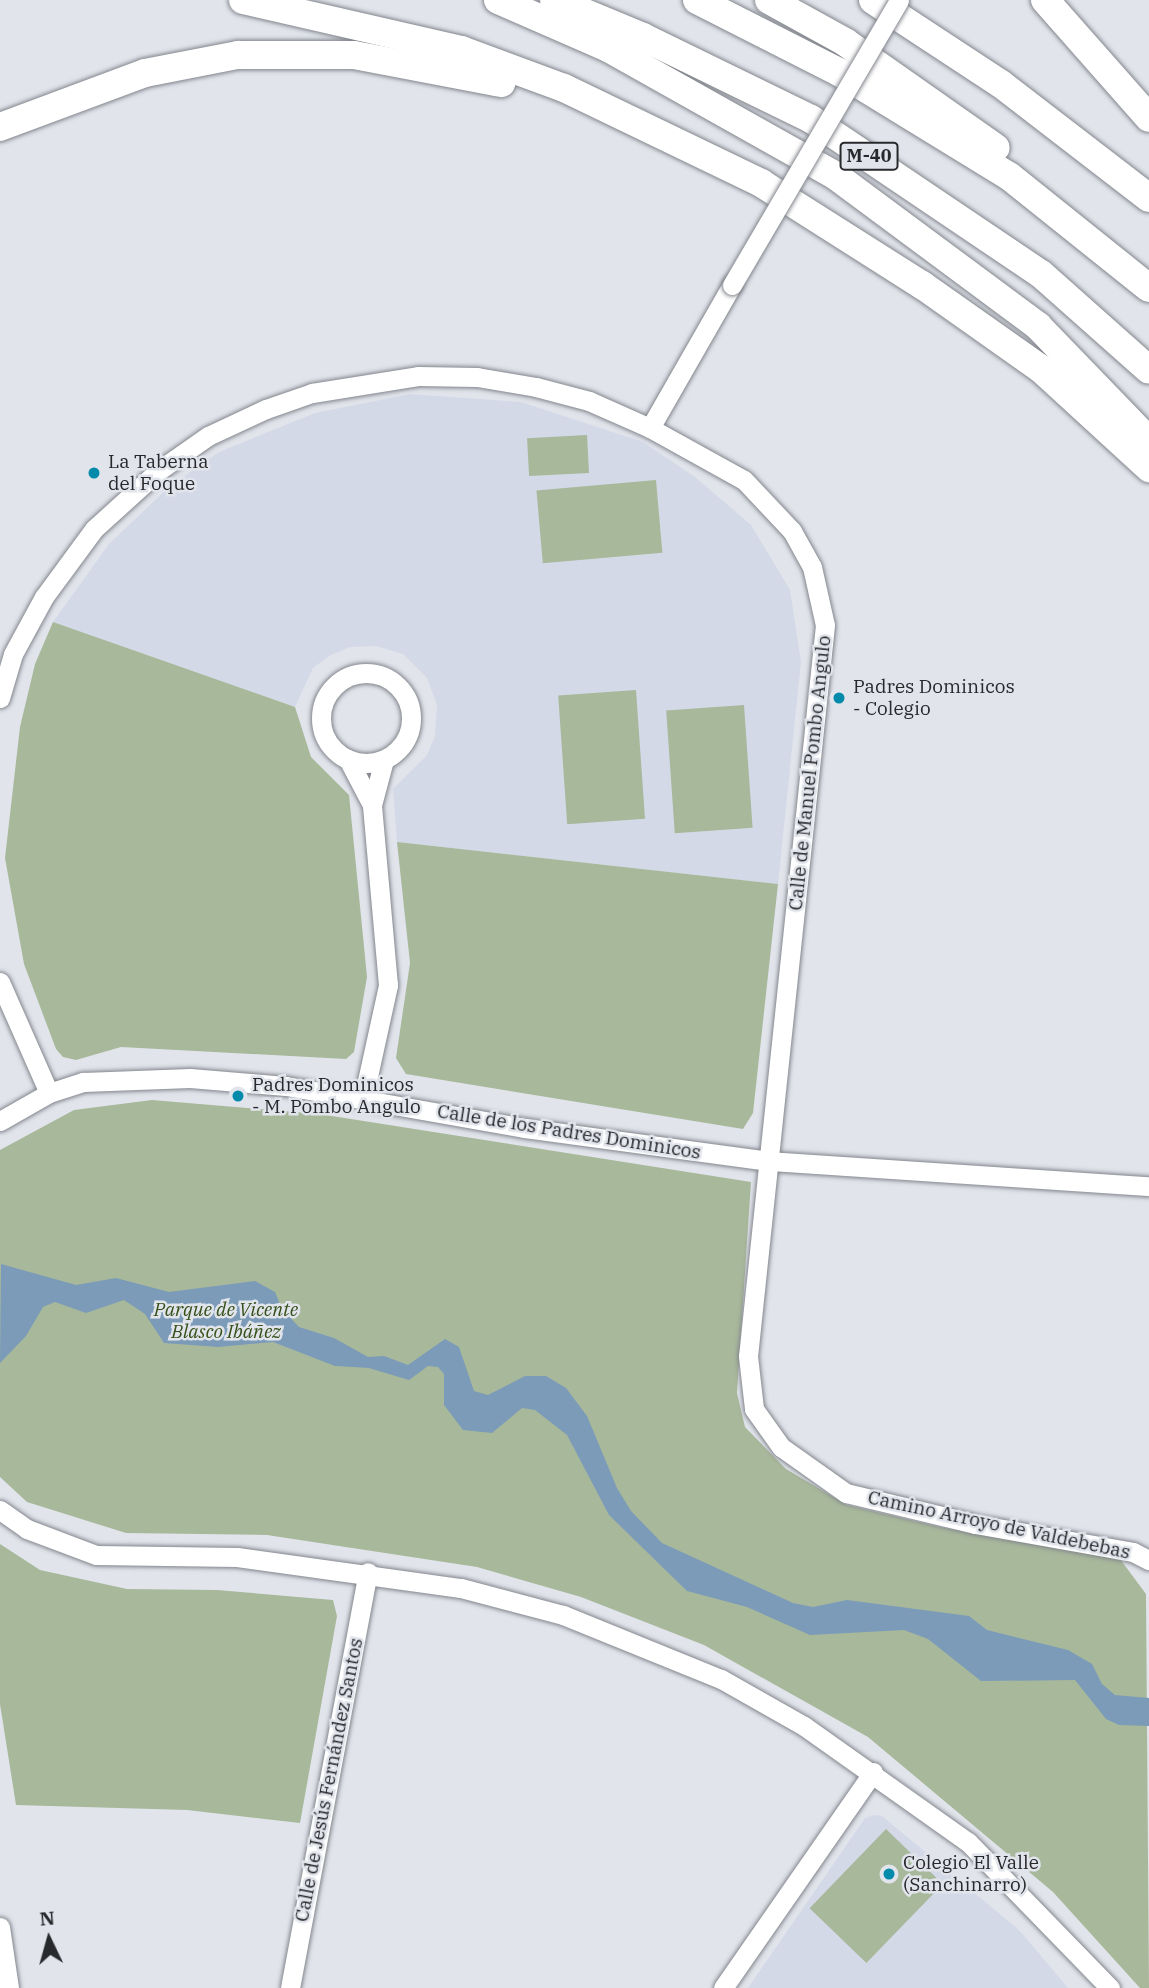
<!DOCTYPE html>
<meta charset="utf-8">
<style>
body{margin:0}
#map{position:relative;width:1149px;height:1988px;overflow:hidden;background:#e1e4eb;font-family:"IBM Plex Serif",serif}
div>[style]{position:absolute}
.built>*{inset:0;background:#d4d9e8}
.green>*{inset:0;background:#a8b89b;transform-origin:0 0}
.water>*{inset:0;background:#7b9bb9}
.roads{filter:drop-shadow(0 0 2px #83868d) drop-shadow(0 0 2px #83868d)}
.minor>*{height:19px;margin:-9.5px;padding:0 9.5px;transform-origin:9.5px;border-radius:9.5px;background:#fff}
.minor>.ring{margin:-9.5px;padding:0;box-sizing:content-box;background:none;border:19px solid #fff;border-radius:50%}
.highway>*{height:28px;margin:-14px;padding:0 14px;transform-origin:14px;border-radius:14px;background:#fff}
.bridges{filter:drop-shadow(0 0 2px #83868d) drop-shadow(0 0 2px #83868d)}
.minor-bridge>*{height:19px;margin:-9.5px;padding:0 9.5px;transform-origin:9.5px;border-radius:9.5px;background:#fff}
.dots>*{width:19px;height:19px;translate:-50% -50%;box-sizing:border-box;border:4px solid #e1e4eb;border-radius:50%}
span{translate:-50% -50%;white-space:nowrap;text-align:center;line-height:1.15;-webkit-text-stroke:5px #e1e4eb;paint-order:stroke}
.shield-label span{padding:2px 5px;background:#e1e4eb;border:2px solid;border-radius:5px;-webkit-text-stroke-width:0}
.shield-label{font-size:18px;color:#28292c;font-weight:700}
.poi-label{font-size:19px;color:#28292c}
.left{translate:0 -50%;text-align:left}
.street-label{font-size:19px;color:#28292c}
.park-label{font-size:19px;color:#355018;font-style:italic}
.north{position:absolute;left:14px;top:1904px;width:70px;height:70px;-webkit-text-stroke:5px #e1e4eb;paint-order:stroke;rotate:355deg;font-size:19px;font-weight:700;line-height:28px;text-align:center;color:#28292c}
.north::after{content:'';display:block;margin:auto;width:24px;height:32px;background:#28292c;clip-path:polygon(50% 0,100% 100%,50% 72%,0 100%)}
</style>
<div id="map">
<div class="built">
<i style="clip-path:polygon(410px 394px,521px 402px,643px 442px,695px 477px,751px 525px,790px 590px,801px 662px,778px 884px,397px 842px,393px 789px,427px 755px,435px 736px,437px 705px,427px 678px,403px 654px,376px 646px,350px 647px,329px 656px,313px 668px,295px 707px,53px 622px,109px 544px,170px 486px,219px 452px,315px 413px)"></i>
<i style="clip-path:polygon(874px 1815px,882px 1816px,1020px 1931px,1068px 1988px,748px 1988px,865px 1818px)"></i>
</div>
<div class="green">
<i style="left:587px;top:435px;width:38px;height:60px;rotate:87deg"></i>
<i style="left:656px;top:480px;width:73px;height:120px;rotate:85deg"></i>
<i style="clip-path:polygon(53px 622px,295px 707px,311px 757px,349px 795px,367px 977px,354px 1052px,346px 1059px,121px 1047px,76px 1060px,63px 1057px,56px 1049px,24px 964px,5px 858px,20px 727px,35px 664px)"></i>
<i style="left:636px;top:690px;width:129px;height:78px;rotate:86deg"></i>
<i style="left:744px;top:705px;width:123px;height:78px;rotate:86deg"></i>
<i style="clip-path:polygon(397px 842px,778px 884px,753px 1113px,743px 1129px,406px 1074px,396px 1058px,410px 963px)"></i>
<i style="clip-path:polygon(152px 1100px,319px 1114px,751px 1182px,737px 1393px,745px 1427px,786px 1469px,847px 1505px,940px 1527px,1120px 1559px,1146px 1594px,1149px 1988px,1140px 1988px,1053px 1892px,868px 1737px,704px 1645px,581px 1597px,477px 1567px,267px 1535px,126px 1533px,27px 1502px,0 1477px,0 1150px,74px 1110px)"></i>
<i style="clip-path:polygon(0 1544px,40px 1570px,127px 1589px,217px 1590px,333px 1600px,337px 1616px,300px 1823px,187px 1810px,16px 1805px,0 1704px)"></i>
<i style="left:886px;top:1829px;width:79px;height:110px;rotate:44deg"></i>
</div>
<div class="water">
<i style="clip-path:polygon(1px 1264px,76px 1285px,116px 1278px,169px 1292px,255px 1281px,275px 1292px,282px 1309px,299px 1327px,334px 1338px,368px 1357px,384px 1356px,408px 1365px,445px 1339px,459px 1347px,474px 1391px,488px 1395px,525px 1376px,546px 1376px,566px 1388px,587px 1416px,617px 1488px,631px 1511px,662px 1543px,793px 1603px,813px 1607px,847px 1600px,969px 1616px,987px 1630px,1068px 1650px,1092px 1664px,1102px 1684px,1115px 1695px,1149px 1698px,1149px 1726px,1119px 1725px,1106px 1719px,1075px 1680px,981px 1681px,928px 1639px,904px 1630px,810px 1635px,747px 1607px,687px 1591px,609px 1515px,567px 1435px,535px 1410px,522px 1408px,492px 1433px,463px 1430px,444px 1405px,444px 1374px,438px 1367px,428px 1366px,409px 1380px,369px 1368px,335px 1366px,273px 1342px,218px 1347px,164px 1343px,145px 1314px,124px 1300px,86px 1313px,55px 1302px,43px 1307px,26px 1336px,0 1363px)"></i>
</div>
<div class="roads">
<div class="minor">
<i style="left:650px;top:428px;width:165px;rotate:-60.2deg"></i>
<i class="ring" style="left:321px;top:673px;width:71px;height:71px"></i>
<i style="left:0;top:698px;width:46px;rotate:-73.5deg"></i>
<i style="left:13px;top:654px;width:65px;rotate:-61.5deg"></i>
<i style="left:44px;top:597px;width:84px;rotate:-53.7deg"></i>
<i style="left:94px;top:529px;width:86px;rotate:-42.2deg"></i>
<i style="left:158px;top:471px;width:61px;rotate:-35deg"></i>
<i style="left:208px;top:436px;width:64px;rotate:-25deg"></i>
<i style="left:266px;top:409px;width:49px;rotate:-19.2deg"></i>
<i style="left:312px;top:393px;width:107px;rotate:-9.1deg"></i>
<i style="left:418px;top:376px;width:59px;rotate:1deg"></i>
<i style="left:477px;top:377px;width:60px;rotate:9.6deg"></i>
<i style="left:536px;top:387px;width:55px;rotate:14.8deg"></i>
<i style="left:589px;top:401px;width:67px;rotate:23.9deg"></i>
<i style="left:650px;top:428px;width:107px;rotate:29deg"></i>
<i style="left:744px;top:480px;width:70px;rotate:46.7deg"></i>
<i style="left:792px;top:531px;width:41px;rotate:60.9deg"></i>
<i style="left:812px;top:567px;width:59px;rotate:77.4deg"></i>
<i style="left:825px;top:625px;width:735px;rotate:96.01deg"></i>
<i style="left:748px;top:1356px;width:53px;rotate:83.5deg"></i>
<i style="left:754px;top:1409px;width:47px;rotate:54.6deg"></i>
<i style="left:781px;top:1447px;width:80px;rotate:35.3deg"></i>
<i style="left:846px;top:1493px;width:133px;rotate:13.5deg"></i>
<i style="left:975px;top:1524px;width:160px;rotate:10deg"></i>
<i style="left:1133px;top:1552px;width:18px;rotate:27deg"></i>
<i style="left:348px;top:759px;width:52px;rotate:62.4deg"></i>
<i style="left:0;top:982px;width:121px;rotate:66.2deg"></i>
<i style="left:363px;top:1099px;width:117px;rotate:-77.6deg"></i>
<i style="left:388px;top:985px;width:181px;rotate:-95.1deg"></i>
<i style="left:372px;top:805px;width:47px;rotate:-75.1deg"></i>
<i style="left:0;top:1121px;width:56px;rotate:-29.7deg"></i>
<i style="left:49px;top:1093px;width:36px;rotate:-18deg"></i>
<i style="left:83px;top:1082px;width:107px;rotate:-2.1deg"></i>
<i style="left:190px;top:1078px;width:96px;rotate:4.8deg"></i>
<i style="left:286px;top:1086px;width:243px;rotate:10deg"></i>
<i style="left:525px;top:1128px;width:246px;rotate:7.7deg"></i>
<i style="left:769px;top:1161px;width:381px;rotate:3.8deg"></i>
<i style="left:0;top:1510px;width:33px;rotate:35deg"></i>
<i style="left:27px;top:1529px;width:74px;rotate:20.6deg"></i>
<i style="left:96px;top:1555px;width:141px;rotate:0.8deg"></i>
<i style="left:237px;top:1557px;width:226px;rotate:7.9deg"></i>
<i style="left:461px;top:1588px;width:106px;rotate:14.8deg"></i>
<i style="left:563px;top:1615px;width:170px;rotate:22.1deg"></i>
<i style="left:721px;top:1679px;width:95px;rotate:29.5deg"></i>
<i style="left:804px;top:1726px;width:201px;rotate:35.3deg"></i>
<i style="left:968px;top:1842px;width:204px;rotate:45.8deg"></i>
<i style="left:0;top:1927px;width:62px;rotate:81.6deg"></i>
<i style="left:290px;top:1988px;width:423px;rotate:-79.4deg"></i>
<i style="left:723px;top:1988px;width:263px;rotate:-55.2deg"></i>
</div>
<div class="highway">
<i style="left:243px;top:0;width:224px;rotate:12.9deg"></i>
<i style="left:461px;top:50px;width:110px;rotate:20.3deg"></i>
<i style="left:564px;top:88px;width:219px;rotate:25.7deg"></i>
<i style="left:761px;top:183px;width:191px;rotate:32.4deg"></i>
<i style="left:922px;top:285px;width:146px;rotate:35.2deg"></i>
<i style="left:1041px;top:369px;width:147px;rotate:42.5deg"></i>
<i style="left:498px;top:0;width:120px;rotate:23.6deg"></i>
<i style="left:608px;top:48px;width:261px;rotate:29.3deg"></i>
<i style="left:836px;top:176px;width:252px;rotate:36.6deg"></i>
<i style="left:1038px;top:326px;width:160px;rotate:46deg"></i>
<i style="left:554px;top:0;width:96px;rotate:22.6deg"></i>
<i style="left:643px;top:37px;width:187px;rotate:26deg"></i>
<i style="left:811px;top:119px;width:277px;rotate:34deg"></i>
<i style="left:1041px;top:274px;width:144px;rotate:41.6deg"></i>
<i style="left:697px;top:0;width:159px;rotate:26.9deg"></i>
<i style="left:839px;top:72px;width:199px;rotate:31.5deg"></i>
<i style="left:1009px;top:176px;width:179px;rotate:38.7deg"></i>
<i style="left:769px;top:0;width:87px;rotate:28.9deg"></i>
<i style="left:845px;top:42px;width:184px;rotate:35.1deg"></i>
<i style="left:873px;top:0;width:153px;rotate:33.3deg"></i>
<i style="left:1001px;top:84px;width:187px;rotate:37.6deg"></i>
<i style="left:1045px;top:0;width:157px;rotate:48.6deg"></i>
<i style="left:0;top:127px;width:155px;rotate:-20.4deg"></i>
<i style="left:145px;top:73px;width:95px;rotate:-11deg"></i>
<i style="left:238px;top:55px;width:116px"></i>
<i style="left:354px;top:55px;width:150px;rotate:10.8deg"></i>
</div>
</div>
<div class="bridges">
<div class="minor-bridge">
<i style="left:732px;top:285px;width:330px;rotate:-59.6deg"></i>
</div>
</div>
<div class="dots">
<i style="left:94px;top:473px;background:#018aaa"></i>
<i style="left:839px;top:698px;background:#018aaa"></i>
<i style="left:238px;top:1096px;background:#018aaa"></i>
<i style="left:889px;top:1874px;background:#018aaa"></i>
</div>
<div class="shield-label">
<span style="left:869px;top:156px">M-40</span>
</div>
<div class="poi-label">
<span class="left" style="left:108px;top:473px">La Taberna<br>del Foque</span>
<span class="left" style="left:853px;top:698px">Padres Dominicos<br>- Colegio</span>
<span class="left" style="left:252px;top:1096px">Padres Dominicos<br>- M. Pombo Angulo</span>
<span class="left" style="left:903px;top:1874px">Colegio El Valle<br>(Sanchinarro)</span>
</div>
<div class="street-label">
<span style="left:810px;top:773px;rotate:-84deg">Calle de Manuel Pombo Angulo</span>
<span style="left:569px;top:1132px;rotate:9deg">Calle de los Padres Dominicos</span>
<span style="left:999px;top:1525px;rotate:12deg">Camino Arroyo de Valdebebas</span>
<span style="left:329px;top:1780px;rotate:-79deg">Calle de Jesús Fernández Santos</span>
</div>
<div class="park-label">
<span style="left:226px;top:1321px">Parque de Vicente<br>Blasco Ibáñez</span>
</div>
<div class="north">N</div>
</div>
